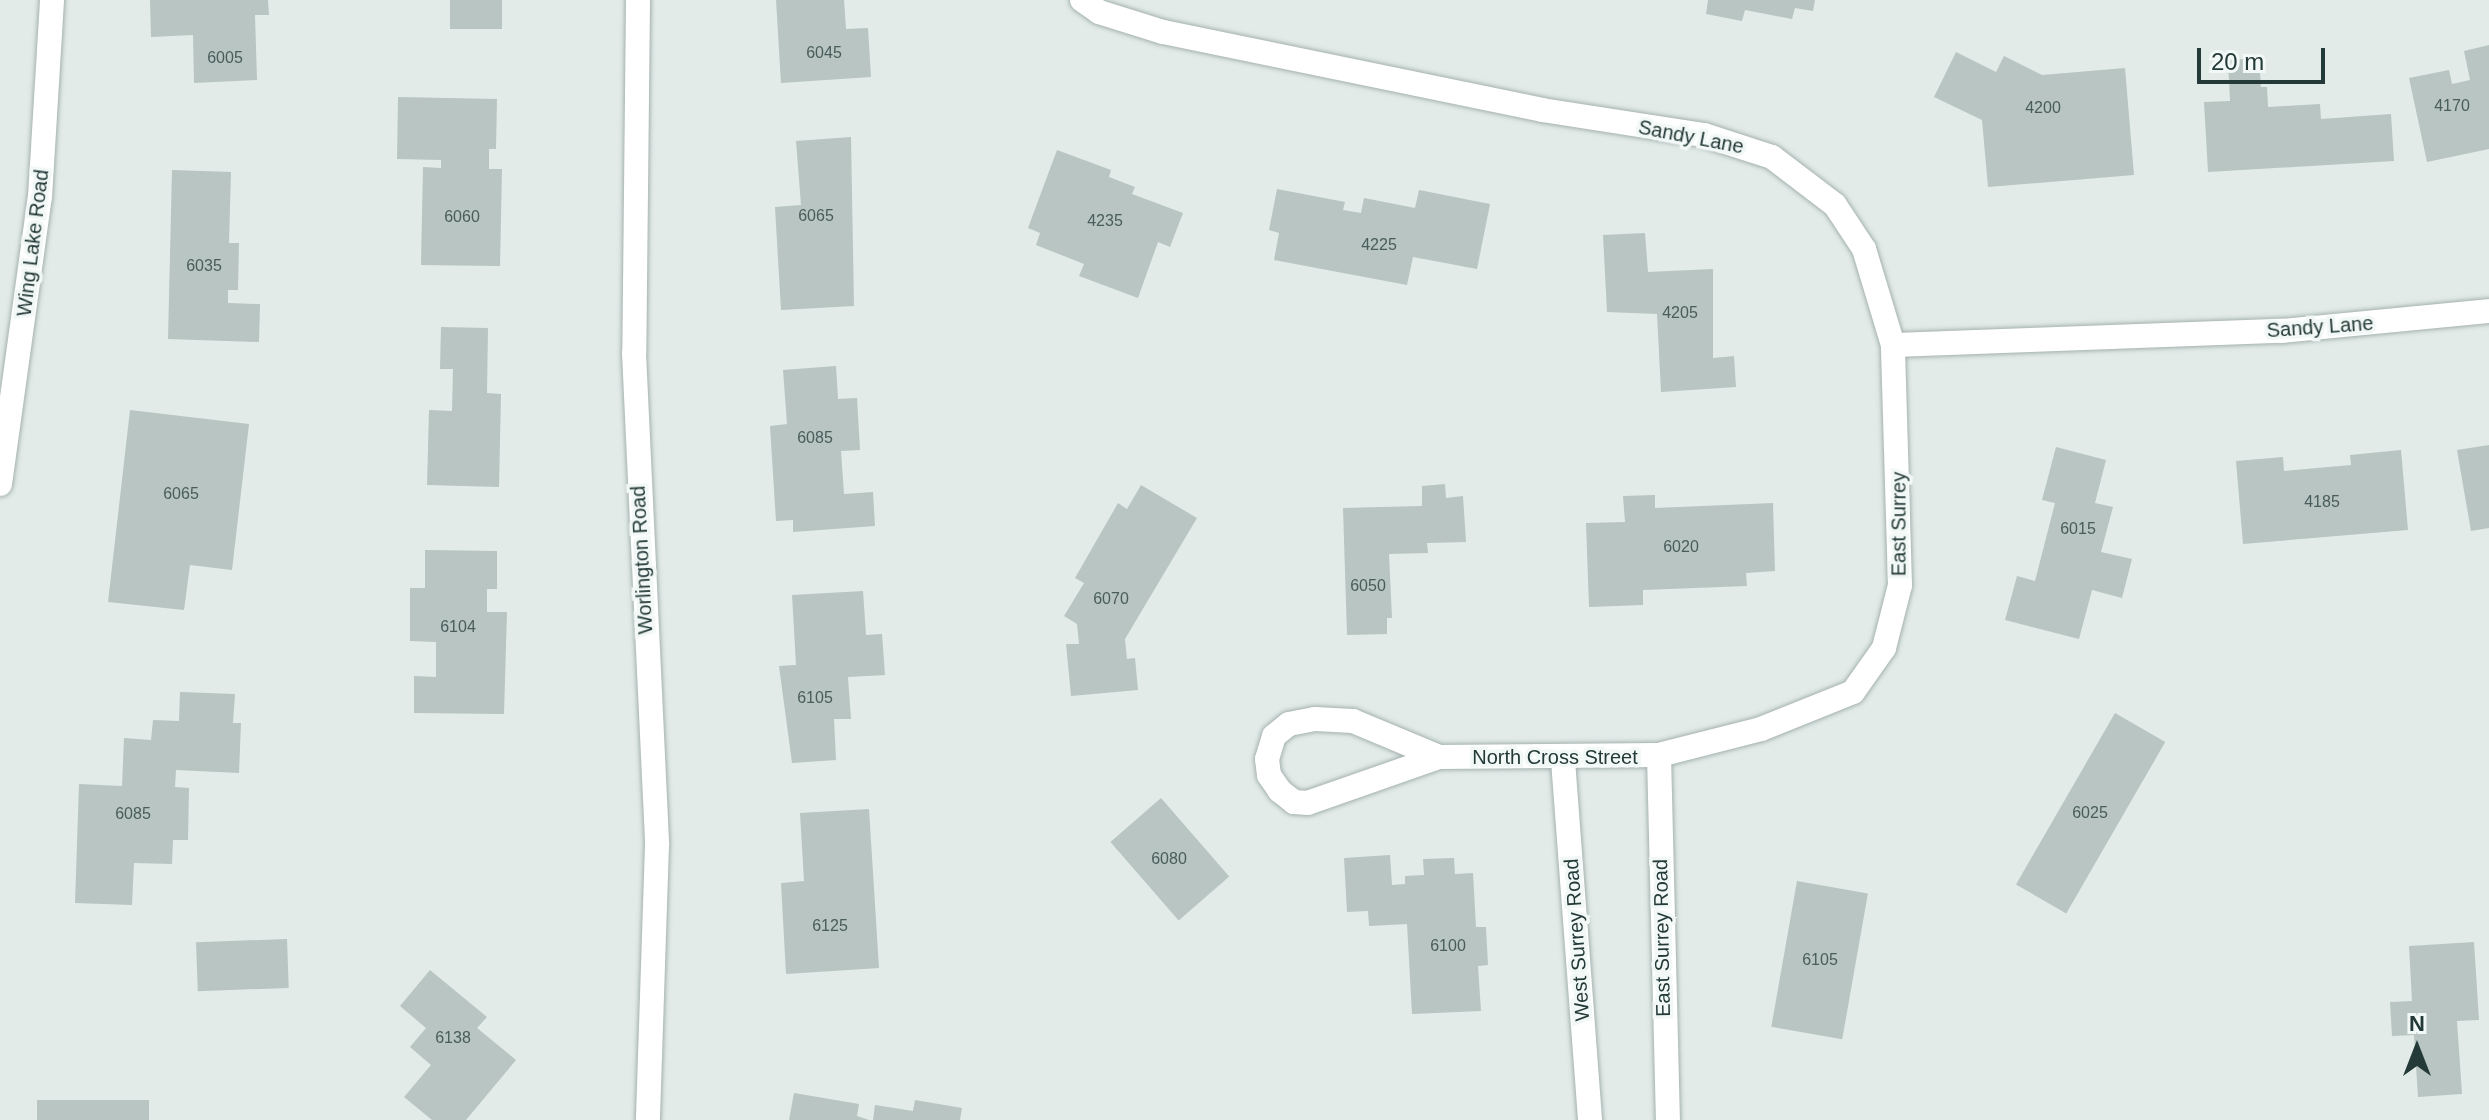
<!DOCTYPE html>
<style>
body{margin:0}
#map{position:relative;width:2489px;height:1120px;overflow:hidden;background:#e2ebe8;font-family:Helvetica,sans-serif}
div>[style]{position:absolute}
.building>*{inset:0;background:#b8c5c2;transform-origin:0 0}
.roads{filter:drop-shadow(0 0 2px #a5b2b0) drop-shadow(0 0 2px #a5b2b0)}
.minor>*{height:24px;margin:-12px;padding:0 12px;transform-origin:12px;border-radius:12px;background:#fff}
span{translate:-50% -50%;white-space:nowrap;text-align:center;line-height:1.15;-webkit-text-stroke:7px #f2f8f6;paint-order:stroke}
.number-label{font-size:16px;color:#495d5a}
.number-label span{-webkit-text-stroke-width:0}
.street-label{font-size:20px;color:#243a38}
.north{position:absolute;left:2377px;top:1008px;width:80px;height:80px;-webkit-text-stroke:6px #f2f8f6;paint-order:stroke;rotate:0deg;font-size:22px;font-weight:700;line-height:32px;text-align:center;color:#243a38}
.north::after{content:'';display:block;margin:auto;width:28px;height:36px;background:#243a38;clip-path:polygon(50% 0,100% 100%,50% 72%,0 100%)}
.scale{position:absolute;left:2197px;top:48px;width:128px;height:36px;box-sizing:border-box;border:4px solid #243a38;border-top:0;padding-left:10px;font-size:24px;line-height:28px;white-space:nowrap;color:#243a38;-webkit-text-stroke:6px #f2f8f6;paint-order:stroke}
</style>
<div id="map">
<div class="building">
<i style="clip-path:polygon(150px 0,268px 0,269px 15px,255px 15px,257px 80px,194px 83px,193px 35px,151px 37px)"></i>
<i style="left:450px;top:0;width:52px;height:29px"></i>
<i style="clip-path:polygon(776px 0,844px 0,846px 29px,868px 28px,871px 77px,781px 83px)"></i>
<i style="clip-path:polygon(1708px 0,1815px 0,1813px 11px,1795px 8px,1792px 19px,1745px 10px,1742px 21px,1706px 14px)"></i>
<i style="clip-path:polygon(2489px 45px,2489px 149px,2427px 162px,2409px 78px,2449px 70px,2452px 84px,2470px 80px,2464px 51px)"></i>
<i style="clip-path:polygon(1956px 52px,1996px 72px,2004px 56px,2042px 75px,2125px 68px,2134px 175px,1988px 187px,1982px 120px,1934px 97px)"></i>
<i style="clip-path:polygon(2259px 58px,2261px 87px,2267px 87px,2268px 107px,2320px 104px,2321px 119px,2391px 114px,2394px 161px,2208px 172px,2204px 102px,2230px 101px,2228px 60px)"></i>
<i style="clip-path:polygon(398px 97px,497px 99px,496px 149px,489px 149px,489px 169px,502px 169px,500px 266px,421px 265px,423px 167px,441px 168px,441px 160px,397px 159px)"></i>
<i style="clip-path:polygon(851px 137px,854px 306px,781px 310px,775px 207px,801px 205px,796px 141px)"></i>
<i style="clip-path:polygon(1057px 150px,1111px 170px,1109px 177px,1135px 187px,1132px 194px,1183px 213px,1170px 247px,1158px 242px,1138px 298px,1079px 276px,1084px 264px,1036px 245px,1040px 233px,1028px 228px)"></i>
<i style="clip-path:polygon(172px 170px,231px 172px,229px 243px,239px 243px,238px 290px,228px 290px,228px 303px,260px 304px,259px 342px,168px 339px)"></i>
<i style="clip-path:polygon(1277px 189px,1345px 202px,1343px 210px,1361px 213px,1364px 198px,1415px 208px,1419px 190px,1490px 204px,1477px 269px,1413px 257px,1407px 285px,1274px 260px,1279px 233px,1269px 230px)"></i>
<i style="clip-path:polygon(1645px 233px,1648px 272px,1713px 269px,1713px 358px,1734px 356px,1736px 387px,1661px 392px,1657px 314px,1607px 312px,1603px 235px)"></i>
<i style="clip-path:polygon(441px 327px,488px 328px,487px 393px,501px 394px,499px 487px,427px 485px,429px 410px,452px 411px,453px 369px,440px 369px)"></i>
<i style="clip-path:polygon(836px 366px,838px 399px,857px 398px,860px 450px,841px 451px,844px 494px,873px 492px,875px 526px,793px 532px,793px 520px,776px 521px,770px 426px,787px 424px,783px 370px)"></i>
<i style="clip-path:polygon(130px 410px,249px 424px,232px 570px,190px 565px,184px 610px,108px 602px)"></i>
<i style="clip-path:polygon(2489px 445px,2489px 528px,2471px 531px,2457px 450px)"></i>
<i style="clip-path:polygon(2056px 447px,2106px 460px,2095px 503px,2113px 507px,2101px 552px,2132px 559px,2122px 598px,2092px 590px,2079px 639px,2005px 620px,2017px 576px,2035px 581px,2055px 503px,2042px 500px)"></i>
<i style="clip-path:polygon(2401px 450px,2408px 530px,2243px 544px,2236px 461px,2283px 457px,2284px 471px,2351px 465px,2350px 455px)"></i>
<i style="clip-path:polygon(1445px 484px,1446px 498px,1463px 496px,1466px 542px,1427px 543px,1428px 553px,1389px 554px,1392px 618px,1387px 618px,1387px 634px,1347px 635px,1343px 508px,1422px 506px,1422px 486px)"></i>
<i style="clip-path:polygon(1141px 485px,1197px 518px,1125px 639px,1127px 659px,1135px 658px,1138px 690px,1071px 696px,1066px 644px,1079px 644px,1077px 624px,1064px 616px,1084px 583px,1075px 578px,1118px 503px,1127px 509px)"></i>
<i style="clip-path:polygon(1655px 495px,1655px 508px,1773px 503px,1775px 571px,1746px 573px,1747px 586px,1643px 590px,1643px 605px,1589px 607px,1586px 523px,1625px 522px,1623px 496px)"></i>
<i style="clip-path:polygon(425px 550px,497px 551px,497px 589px,487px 589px,487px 612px,507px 612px,504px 714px,414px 713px,414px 676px,436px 677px,436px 642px,410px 641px,410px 588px,425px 588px)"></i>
<i style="clip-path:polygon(863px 591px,866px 635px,882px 634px,885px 675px,848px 677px,851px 719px,834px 719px,836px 760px,792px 763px,779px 666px,796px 665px,792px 595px)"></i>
<i style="clip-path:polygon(180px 692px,235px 694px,233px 723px,241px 723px,239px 773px,176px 770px,175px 787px,189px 788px,188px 840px,173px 840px,172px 864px,134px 863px,132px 905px,75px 903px,79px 784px,122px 786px,124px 738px,151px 740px,153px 720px,179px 721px)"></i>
<i style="left:2115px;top:713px;width:58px;height:198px;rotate:30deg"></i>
<i style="left:1161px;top:798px;width:104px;height:67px;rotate:49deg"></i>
<i style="clip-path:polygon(869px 809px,879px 968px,786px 974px,781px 883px,804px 881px,800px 813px)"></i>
<i style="clip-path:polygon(1390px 855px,1392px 885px,1405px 884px,1405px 876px,1424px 875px,1423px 859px,1454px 858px,1455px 874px,1473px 873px,1476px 927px,1486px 927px,1488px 965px,1478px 966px,1481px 1011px,1412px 1014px,1407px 924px,1369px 926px,1368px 911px,1347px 912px,1344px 858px)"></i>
<i style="left:1797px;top:881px;width:72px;height:148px;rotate:10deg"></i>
<i style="left:287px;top:939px;width:49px;height:91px;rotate:88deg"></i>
<i style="clip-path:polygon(2474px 942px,2479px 1020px,2457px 1021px,2462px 1094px,2418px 1097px,2414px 1035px,2392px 1036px,2390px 1002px,2412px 1001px,2409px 946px)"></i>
<i style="clip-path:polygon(430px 970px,487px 1017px,477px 1028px,516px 1060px,466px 1120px,432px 1120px,404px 1097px,431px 1065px,410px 1047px,426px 1028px,400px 1006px)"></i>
<i style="clip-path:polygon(794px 1093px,859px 1104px,857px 1116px,869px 1120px,789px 1120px)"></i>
<i style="left:149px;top:1100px;width:20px;height:112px;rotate:90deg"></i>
<i style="clip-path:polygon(915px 1100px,962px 1108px,960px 1120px,873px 1120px,875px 1105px,913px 1111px)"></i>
</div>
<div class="roads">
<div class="minor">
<i style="left:638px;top:0;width:353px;rotate:90.6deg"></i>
<i style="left:634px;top:353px;width:493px;rotate:87.3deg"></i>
<i style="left:657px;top:845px;width:275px;rotate:91.9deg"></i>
<i style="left:1082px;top:0;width:21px;rotate:35deg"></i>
<i style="left:1099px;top:12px;width:67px;rotate:17.4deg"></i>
<i style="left:1163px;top:32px;width:387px;rotate:11.6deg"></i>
<i style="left:1542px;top:110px;width:164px;rotate:8.8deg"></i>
<i style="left:1704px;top:135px;width:71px;rotate:17.9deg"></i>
<i style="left:1772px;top:157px;width:79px;rotate:37.3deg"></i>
<i style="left:1835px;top:205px;width:53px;rotate:56.6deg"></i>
<i style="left:1864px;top:249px;width:100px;rotate:73.2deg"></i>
<i style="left:1893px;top:345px;width:389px;rotate:-2.1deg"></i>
<i style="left:2282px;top:331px;width:208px;rotate:-5.5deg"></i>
<i style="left:0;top:484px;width:290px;rotate:-82.1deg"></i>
<i style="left:40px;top:197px;width:197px;rotate:-86.5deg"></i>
<i style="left:1659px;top:755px;width:365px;rotate:88.6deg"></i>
<i style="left:1439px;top:757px;width:139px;rotate:160.7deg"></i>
<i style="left:1308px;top:803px;width:14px;rotate:-176deg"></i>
<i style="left:1294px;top:802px;width:18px;rotate:-142deg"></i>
<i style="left:1280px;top:791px;width:19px;rotate:-125deg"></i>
<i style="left:1269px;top:775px;width:16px;rotate:-97deg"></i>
<i style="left:1267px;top:759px;width:24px;rotate:-73deg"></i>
<i style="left:1274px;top:736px;width:19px;rotate:-39deg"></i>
<i style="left:1289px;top:724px;width:26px;rotate:-11deg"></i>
<i style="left:1315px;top:719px;width:38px;rotate:3deg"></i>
<i style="left:1353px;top:721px;width:93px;rotate:22.7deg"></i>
<i style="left:1439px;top:757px;width:220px;rotate:-0.5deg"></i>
<i style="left:1659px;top:755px;width:105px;rotate:-14.3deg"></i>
<i style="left:1761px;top:729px;width:99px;rotate:-21.9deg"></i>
<i style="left:1853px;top:692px;width:54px;rotate:-54.8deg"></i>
<i style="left:1884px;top:648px;width:65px;rotate:-75.7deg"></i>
<i style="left:1900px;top:585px;width:240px;rotate:-91.7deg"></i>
<i style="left:1563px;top:760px;width:361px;rotate:85.7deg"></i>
</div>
</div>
<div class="number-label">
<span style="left:824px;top:53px">6045</span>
<span style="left:225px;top:58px">6005</span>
<span style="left:2452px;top:106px">4170</span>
<span style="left:2043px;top:108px">4200</span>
<span style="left:816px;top:216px">6065</span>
<span style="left:462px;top:217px">6060</span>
<span style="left:1105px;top:221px">4235</span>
<span style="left:1379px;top:245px">4225</span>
<span style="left:204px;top:266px">6035</span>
<span style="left:1680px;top:313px">4205</span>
<span style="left:815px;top:438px">6085</span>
<span style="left:181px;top:494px">6065</span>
<span style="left:2322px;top:502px">4185</span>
<span style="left:2078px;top:529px">6015</span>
<span style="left:1681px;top:547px">6020</span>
<span style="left:1368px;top:586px">6050</span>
<span style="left:1111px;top:599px">6070</span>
<span style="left:458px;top:627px">6104</span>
<span style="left:815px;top:698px">6105</span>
<span style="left:2090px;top:813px">6025</span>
<span style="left:133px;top:814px">6085</span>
<span style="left:1169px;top:859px">6080</span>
<span style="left:830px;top:926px">6125</span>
<span style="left:1448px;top:946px">6100</span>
<span style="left:1820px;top:960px">6105</span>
<span style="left:453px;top:1038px">6138</span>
</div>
<div class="street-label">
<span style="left:1691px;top:137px;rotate:11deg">Sandy Lane</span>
<span style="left:33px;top:243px;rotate:-83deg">Wing Lake Road</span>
<span style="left:2320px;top:327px;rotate:-4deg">Sandy Lane</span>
<span style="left:1899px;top:524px;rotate:-90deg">East Surrey</span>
<span style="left:642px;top:560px;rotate:-93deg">Worlington Road</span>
<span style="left:1555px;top:757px">North Cross Street</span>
<span style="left:1662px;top:938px;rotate:-91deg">East Surrey Road</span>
<span style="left:1577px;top:940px;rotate:-94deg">West Surrey Road</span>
</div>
<div class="north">N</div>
<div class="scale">20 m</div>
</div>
